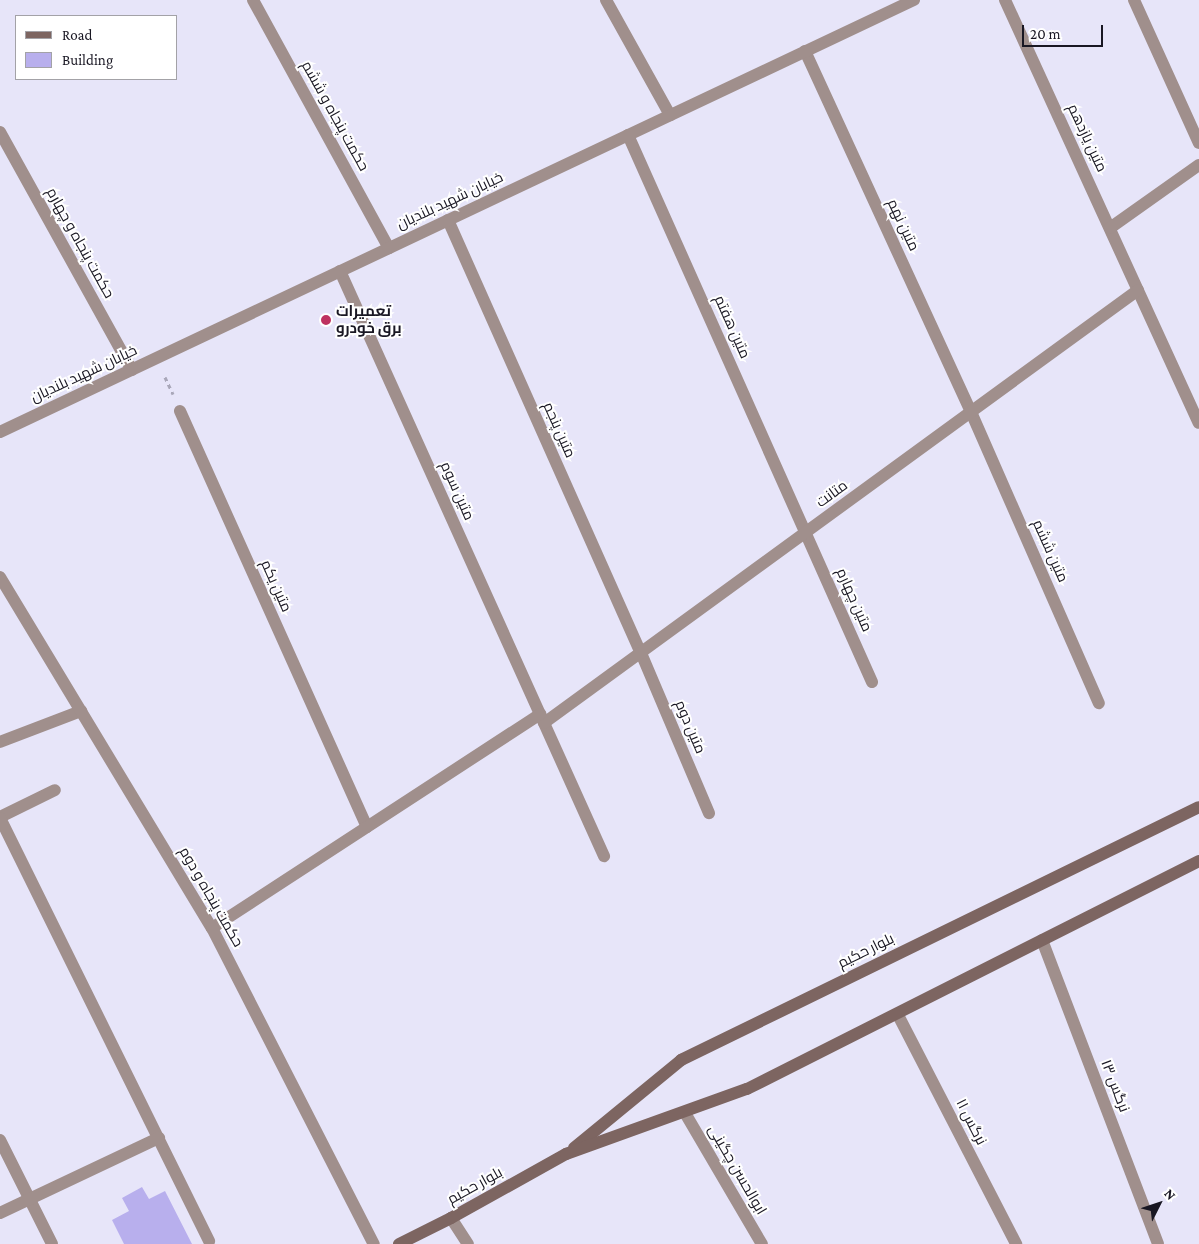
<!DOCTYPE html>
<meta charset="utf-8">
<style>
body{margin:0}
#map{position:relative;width:1199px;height:1244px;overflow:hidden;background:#e7e5f9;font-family:"Crimson Pro",Cairo,serif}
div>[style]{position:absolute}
.building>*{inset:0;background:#b8afed}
.path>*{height:3px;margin-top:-1.5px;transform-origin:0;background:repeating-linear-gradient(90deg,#a9a7b9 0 4px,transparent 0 8px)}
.minor>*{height:12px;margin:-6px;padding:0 6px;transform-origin:6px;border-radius:6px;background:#a08f8c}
.tertiary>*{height:12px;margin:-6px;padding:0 6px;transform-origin:6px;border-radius:6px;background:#a08f8c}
.secondary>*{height:12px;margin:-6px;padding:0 6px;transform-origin:6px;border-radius:6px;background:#7d6561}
.dots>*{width:14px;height:14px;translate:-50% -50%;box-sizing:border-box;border:2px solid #fff;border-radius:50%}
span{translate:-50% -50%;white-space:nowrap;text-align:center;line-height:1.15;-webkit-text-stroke:4px #fff;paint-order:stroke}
.street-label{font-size:15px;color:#191723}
.poi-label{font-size:15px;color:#191723;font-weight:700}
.left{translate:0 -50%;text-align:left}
.legend{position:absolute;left:15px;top:15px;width:162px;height:65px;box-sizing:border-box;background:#fff;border:1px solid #a3a2a7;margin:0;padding:6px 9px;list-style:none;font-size:15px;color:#191723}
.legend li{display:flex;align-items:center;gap:10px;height:25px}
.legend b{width:25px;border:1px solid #a3a2a7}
.north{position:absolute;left:1134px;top:1179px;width:50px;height:50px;-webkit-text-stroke:4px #fff;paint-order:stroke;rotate:49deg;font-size:14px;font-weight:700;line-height:20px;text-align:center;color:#191723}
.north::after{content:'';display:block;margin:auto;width:18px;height:22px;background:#191723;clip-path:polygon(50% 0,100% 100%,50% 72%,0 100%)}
.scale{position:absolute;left:1022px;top:25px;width:81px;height:22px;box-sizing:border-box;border:2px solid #191723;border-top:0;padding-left:6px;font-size:15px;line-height:18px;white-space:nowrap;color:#191723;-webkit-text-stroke:4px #fff;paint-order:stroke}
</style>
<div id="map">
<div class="building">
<i style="clip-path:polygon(142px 1187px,149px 1199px,165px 1191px,192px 1244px,124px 1244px,112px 1220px,129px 1211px,122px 1198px)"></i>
</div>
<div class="path">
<i style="left:165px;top:377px;width:19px;rotate:65deg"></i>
</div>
<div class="minor">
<i style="left:253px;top:0;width:283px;rotate:61.3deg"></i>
<i style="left:606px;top:0;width:132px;rotate:60.9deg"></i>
<i style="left:1005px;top:0;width:465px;rotate:65.4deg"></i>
<i style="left:1134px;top:0;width:157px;rotate:65.6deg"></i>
<i style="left:805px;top:51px;width:397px;rotate:65.3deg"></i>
<i style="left:971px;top:412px;width:318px;rotate:66.3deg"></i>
<i style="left:0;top:132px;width:272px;rotate:61deg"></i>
<i style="left:628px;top:135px;width:599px;rotate:65.96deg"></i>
<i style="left:448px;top:220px;width:474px;rotate:66deg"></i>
<i style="left:641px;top:653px;width:174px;rotate:67deg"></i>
<i style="left:1110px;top:228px;width:109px;rotate:-35.3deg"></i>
<i style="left:340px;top:271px;width:642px;rotate:65.71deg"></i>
<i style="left:180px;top:411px;width:456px;rotate:65.8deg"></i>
<i style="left:544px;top:723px;width:735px;rotate:-36.09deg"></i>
<i style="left:0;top:742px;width:87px;rotate:-20.9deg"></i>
<i style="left:0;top:817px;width:61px;rotate:-26.1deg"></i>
<i style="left:0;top:818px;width:472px;rotate:63.7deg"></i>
<i style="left:212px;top:928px;width:392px;rotate:-33.1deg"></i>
<i style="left:1042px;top:940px;width:325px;rotate:69.1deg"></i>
<i style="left:898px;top:1015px;width:258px;rotate:62.7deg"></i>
<i style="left:685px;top:1113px;width:152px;rotate:59.6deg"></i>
<i style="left:0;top:1140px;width:116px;rotate:63.4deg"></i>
<i style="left:0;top:1213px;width:176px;rotate:-25.3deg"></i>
<i style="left:451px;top:1218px;width:31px;rotate:57deg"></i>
</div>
<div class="tertiary">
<i style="left:0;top:432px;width:1011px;rotate:-25.3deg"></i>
<i style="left:0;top:577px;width:410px;rotate:58.9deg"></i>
<i style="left:212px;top:928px;width:355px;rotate:62.9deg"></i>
</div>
<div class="secondary">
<i style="left:574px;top:1148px;width:139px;rotate:-39.4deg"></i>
<i style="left:681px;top:1060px;width:576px;rotate:-26.03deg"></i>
<i style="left:399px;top:1244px;width:58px;rotate:-26.6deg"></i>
<i style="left:451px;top:1218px;width:132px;rotate:-29.1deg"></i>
<i style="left:566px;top:1154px;width:192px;rotate:-19.8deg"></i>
<i style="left:747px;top:1089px;width:506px;rotate:-26.77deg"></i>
</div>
<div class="dots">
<i style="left:326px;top:320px;background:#be3160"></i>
</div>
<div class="street-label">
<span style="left:335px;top:116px;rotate:61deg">حکمت پنجاه و ششم</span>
<span style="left:1087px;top:138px;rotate:65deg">متین یازدهم</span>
<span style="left:450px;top:201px;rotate:-25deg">خیابان شهید بلندیان</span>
<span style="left:903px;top:225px;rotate:65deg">متین نهم</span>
<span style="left:80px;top:243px;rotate:61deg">حکمت پنجاه و چهارم</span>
<span style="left:732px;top:327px;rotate:66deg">متین هفتم</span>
<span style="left:84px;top:374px;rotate:-25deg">خیابان شهید بلندیان</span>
<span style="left:559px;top:430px;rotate:66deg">متین پنجم</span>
<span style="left:457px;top:491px;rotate:66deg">متین سوم</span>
<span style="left:832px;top:494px;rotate:-36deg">متانت</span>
<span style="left:1050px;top:551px;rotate:66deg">متین ششم</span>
<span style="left:276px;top:586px;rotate:66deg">متین یکم</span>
<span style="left:854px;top:600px;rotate:66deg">متین چهارم</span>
<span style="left:690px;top:727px;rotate:67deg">متین دوم</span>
<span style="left:211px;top:897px;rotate:60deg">حکمت پنجاه و دوم</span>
<span style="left:866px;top:951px;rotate:-26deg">بلوار حکیم</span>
<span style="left:1115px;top:1086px;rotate:69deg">نرگس ۱۳</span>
<span style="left:971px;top:1122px;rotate:63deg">نرگس ۱۱</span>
<span style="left:737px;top:1170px;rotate:60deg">ابوالحسن چگینی</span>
<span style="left:475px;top:1186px;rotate:-29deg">بلوار حکیم</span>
</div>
<div class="poi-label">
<span class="left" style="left:336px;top:320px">تعمیرات<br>برق خودرو</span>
</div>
<ul class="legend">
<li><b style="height:6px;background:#7d6561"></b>Road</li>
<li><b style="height:14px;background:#b8afed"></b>Building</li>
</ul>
<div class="north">N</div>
<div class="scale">20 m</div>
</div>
